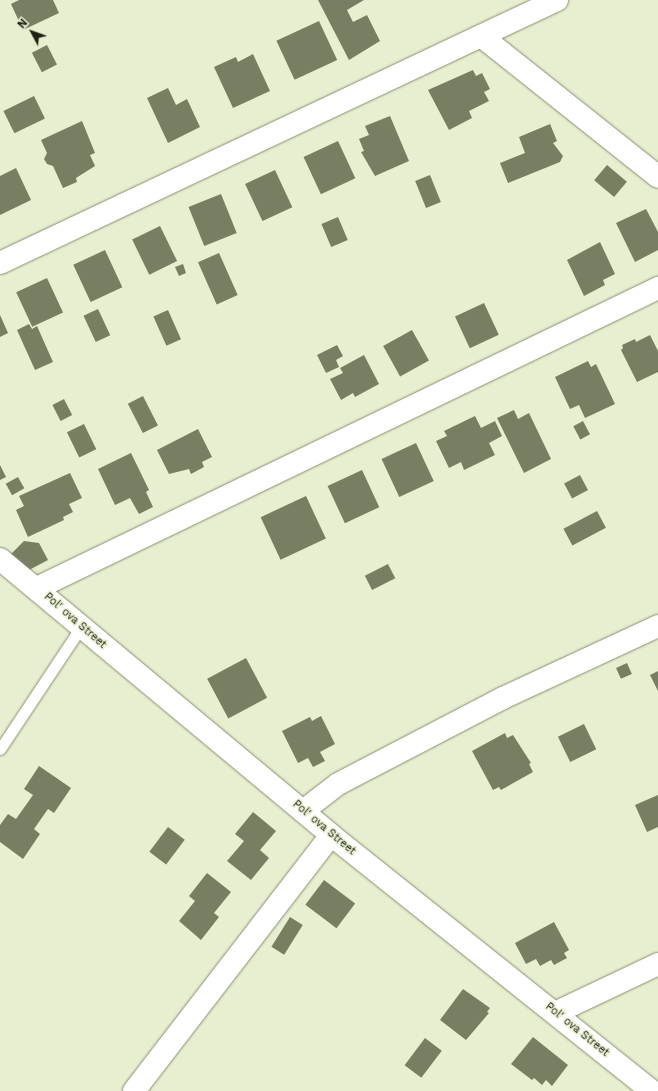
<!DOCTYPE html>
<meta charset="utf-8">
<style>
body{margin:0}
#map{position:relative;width:658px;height:1091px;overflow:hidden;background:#e8efd0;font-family:"Work Sans",sans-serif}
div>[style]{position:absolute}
.building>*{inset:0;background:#777e61;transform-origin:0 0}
.roads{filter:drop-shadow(0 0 1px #888e71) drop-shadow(0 0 1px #888e71)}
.lane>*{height:11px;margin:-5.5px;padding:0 5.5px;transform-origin:5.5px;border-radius:5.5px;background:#fff}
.street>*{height:22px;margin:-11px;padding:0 11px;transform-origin:11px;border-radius:11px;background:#fff}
span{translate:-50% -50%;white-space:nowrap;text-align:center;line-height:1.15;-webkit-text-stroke:3px #e8efd0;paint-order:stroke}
.street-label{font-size:11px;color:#1e2115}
.north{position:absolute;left:12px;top:12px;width:40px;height:40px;-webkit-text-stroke:3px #e8efd0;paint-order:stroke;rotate:311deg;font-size:11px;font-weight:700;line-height:16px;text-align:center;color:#1e2115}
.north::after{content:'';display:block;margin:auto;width:14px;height:18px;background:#1e2115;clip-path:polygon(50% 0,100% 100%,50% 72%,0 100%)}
</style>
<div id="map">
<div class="building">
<i style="clip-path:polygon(19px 0,53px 0,59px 13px,23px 30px,11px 4px)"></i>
<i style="clip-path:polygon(318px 0,364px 0,347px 10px,353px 22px,367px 15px,380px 41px,349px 60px)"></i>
<i style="left:319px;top:21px;width:43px;height:47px;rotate:65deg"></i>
<i style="left:47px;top:45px;width:22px;height:17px;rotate:63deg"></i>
<i style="clip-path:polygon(253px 54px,270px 91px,233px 108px,214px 67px,236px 57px,238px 62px)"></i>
<i style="clip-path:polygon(473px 70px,476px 76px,482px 73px,490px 89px,484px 92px,489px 101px,469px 111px,472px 118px,449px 130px,428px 90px)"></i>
<i style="clip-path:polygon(168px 88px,176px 105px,187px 99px,200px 127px,168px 143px,147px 98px)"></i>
<i style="left:34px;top:96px;width:25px;height:34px;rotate:64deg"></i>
<i style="clip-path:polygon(390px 116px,409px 161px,375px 176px,361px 152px,364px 151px,359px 139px,369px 135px,365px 126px)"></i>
<i style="clip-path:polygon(82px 121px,95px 153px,90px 155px,95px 166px,76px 178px,77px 182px,63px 188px,53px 166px,47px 164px,44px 159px,47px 153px,41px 140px)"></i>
<i style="clip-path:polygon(550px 124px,557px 141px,553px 143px,563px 156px,560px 162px,508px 183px,500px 163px,525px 153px,519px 137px)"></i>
<i style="left:338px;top:141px;width:41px;height:38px;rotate:65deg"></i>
<i style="left:607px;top:165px;width:26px;height:20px;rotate:40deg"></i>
<i style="clip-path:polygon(16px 168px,31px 200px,0 215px,0 176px)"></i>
<i style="left:275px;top:170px;width:41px;height:33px;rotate:65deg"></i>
<i style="left:430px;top:175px;width:29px;height:16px;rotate:68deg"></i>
<i style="left:221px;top:194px;width:42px;height:35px;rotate:68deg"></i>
<i style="clip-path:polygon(646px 209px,658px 232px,658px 250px,635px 262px,616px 223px)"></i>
<i style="left:338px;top:217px;width:25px;height:18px;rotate:67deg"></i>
<i style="left:160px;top:226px;width:39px;height:31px;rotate:64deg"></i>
<i style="clip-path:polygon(600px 242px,615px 274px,603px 280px,605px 285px,584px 296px,567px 260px)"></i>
<i style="left:105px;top:250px;width:41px;height:35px;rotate:65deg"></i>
<i style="left:219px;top:253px;width:46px;height:23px;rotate:66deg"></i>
<i style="clip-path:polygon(183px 264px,186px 273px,179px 276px,175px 267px)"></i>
<i style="left:47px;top:278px;width:38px;height:34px;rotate:65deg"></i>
<i style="left:484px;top:303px;width:35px;height:32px;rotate:65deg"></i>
<i style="left:98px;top:309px;width:29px;height:16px;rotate:65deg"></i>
<i style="left:168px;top:310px;width:32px;height:16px;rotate:66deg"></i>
<i style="clip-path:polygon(0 315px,8px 333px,0 337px)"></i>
<i style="clip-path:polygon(29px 324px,32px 329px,37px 326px,53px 362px,35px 370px,17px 330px)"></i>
<i style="left:412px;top:330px;width:35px;height:33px;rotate:61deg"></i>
<i style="clip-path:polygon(650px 335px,658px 351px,658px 372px,637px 382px,621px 350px,623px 348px,622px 345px,635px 339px,636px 342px)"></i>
<i style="clip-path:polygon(337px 345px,343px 356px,336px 360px,339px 367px,326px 373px,317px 355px)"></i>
<i style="clip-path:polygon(364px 355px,379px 384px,355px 397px,353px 393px,341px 400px,330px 379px,343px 373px,340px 368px)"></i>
<i style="clip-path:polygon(588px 361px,591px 367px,596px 364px,615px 404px,585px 418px,579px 405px,570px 409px,555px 377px)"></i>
<i style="left:143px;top:396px;width:33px;height:17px;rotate:63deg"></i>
<i style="left:64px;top:399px;width:18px;height:13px;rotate:63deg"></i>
<i style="clip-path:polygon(514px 410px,518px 419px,529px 413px,551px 459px,524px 473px,497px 418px)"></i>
<i style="clip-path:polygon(475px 416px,481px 428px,495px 421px,502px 436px,489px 443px,495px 455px,464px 470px,461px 462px,449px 468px,436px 441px,447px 436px,444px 431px)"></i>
<i style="left:583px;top:421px;width:15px;height:11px;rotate:62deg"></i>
<i style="left:84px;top:424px;width:28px;height:19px;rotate:64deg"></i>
<i style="clip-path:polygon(198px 429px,212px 457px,202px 462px,204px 467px,191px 474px,189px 469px,169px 474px,157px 450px)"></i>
<i style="left:416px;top:443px;width:42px;height:38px;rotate:65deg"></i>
<i style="clip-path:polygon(131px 453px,149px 490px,146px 492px,153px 507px,139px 514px,130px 498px,115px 505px,98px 469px)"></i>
<i style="clip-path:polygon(0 465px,6px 477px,0 480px)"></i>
<i style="left:362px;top:470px;width:41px;height:38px;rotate:65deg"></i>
<i style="clip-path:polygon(70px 473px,82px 498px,69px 504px,73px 512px,63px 517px,64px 520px,28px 537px,16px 510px,24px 506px,19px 496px)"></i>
<i style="left:580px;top:475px;width:17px;height:18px;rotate:62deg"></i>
<i style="left:18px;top:477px;width:13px;height:14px;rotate:61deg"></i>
<i style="left:306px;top:496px;width:47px;height:50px;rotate:65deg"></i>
<i style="left:597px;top:511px;width:19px;height:38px;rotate:62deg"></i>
<i style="clip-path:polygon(24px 541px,39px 543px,48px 560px,29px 570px,10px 555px)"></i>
<i style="left:388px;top:564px;width:16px;height:26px;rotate:63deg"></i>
<i style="left:246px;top:658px;width:45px;height:44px;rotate:62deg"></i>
<i style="left:627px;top:663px;width:12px;height:12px;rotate:66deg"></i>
<i style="clip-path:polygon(658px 671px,658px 691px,650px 675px)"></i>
<i style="clip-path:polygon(321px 716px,335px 744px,320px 752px,325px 761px,313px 767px,308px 758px,298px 763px,282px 731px,310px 717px,312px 721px)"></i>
<i style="left:584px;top:724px;width:28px;height:29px;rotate:64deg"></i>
<i style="clip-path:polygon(505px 733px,507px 738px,513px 735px,531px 763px,529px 764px,533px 772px,501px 790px,499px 787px,493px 790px,472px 751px)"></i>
<i style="clip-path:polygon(39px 766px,71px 788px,54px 813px,48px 809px,34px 829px,40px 834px,23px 859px,0 842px,0 825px,8px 814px,16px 819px,33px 795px,24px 789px)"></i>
<i style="clip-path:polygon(658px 795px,658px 827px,647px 832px,635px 805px)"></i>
<i style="clip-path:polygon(253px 812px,276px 831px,260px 850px,269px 858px,251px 880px,227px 861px,244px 841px,235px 834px)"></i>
<i style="left:168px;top:827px;width:21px;height:31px;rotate:37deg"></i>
<i style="clip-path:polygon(207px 873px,231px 892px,214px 913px,219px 917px,201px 940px,179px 921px,195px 901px,189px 896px)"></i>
<i style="left:324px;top:880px;width:39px;height:31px;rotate:37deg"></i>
<i style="left:290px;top:917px;width:15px;height:35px;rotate:32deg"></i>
<i style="clip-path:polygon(554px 922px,569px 950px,564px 953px,567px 958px,554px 965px,551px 960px,540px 966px,536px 959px,526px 964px,515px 943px)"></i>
<i style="clip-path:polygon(463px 989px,490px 1008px,487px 1012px,489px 1013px,466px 1040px,440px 1020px)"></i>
<i style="clip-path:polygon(533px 1037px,568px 1065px,552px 1086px,546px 1080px,542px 1085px,534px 1078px,532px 1080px,511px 1064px)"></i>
<i style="left:425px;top:1038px;width:21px;height:34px;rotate:37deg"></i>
</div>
<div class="roads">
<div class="lane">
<i style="left:0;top:749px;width:146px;rotate:-56.4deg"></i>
</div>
<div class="street">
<i style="left:481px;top:36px;width:226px;rotate:38.5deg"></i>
<i style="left:0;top:263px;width:616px;rotate:-25.28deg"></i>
<i style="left:0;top:559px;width:431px;rotate:39.8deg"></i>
<i style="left:331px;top:835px;width:411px;rotate:38.6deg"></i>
<i style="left:37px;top:588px;width:690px;rotate:-25.78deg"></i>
<i style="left:303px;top:811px;width:44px;rotate:-37.6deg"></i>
<i style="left:338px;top:784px;width:186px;rotate:-27.5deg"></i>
<i style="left:503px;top:698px;width:171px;rotate:-24.9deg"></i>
<i style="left:555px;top:1013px;width:114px;rotate:-25.4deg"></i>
<i style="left:134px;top:1091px;width:323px;rotate:-52.4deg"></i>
</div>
</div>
<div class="street-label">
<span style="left:75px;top:621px;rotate:41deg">Polʹova Street</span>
<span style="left:324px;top:828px;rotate:40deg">Polʹova Street</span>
<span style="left:577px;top:1030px;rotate:39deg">Polʹova Street</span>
</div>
<div class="north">N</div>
</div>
